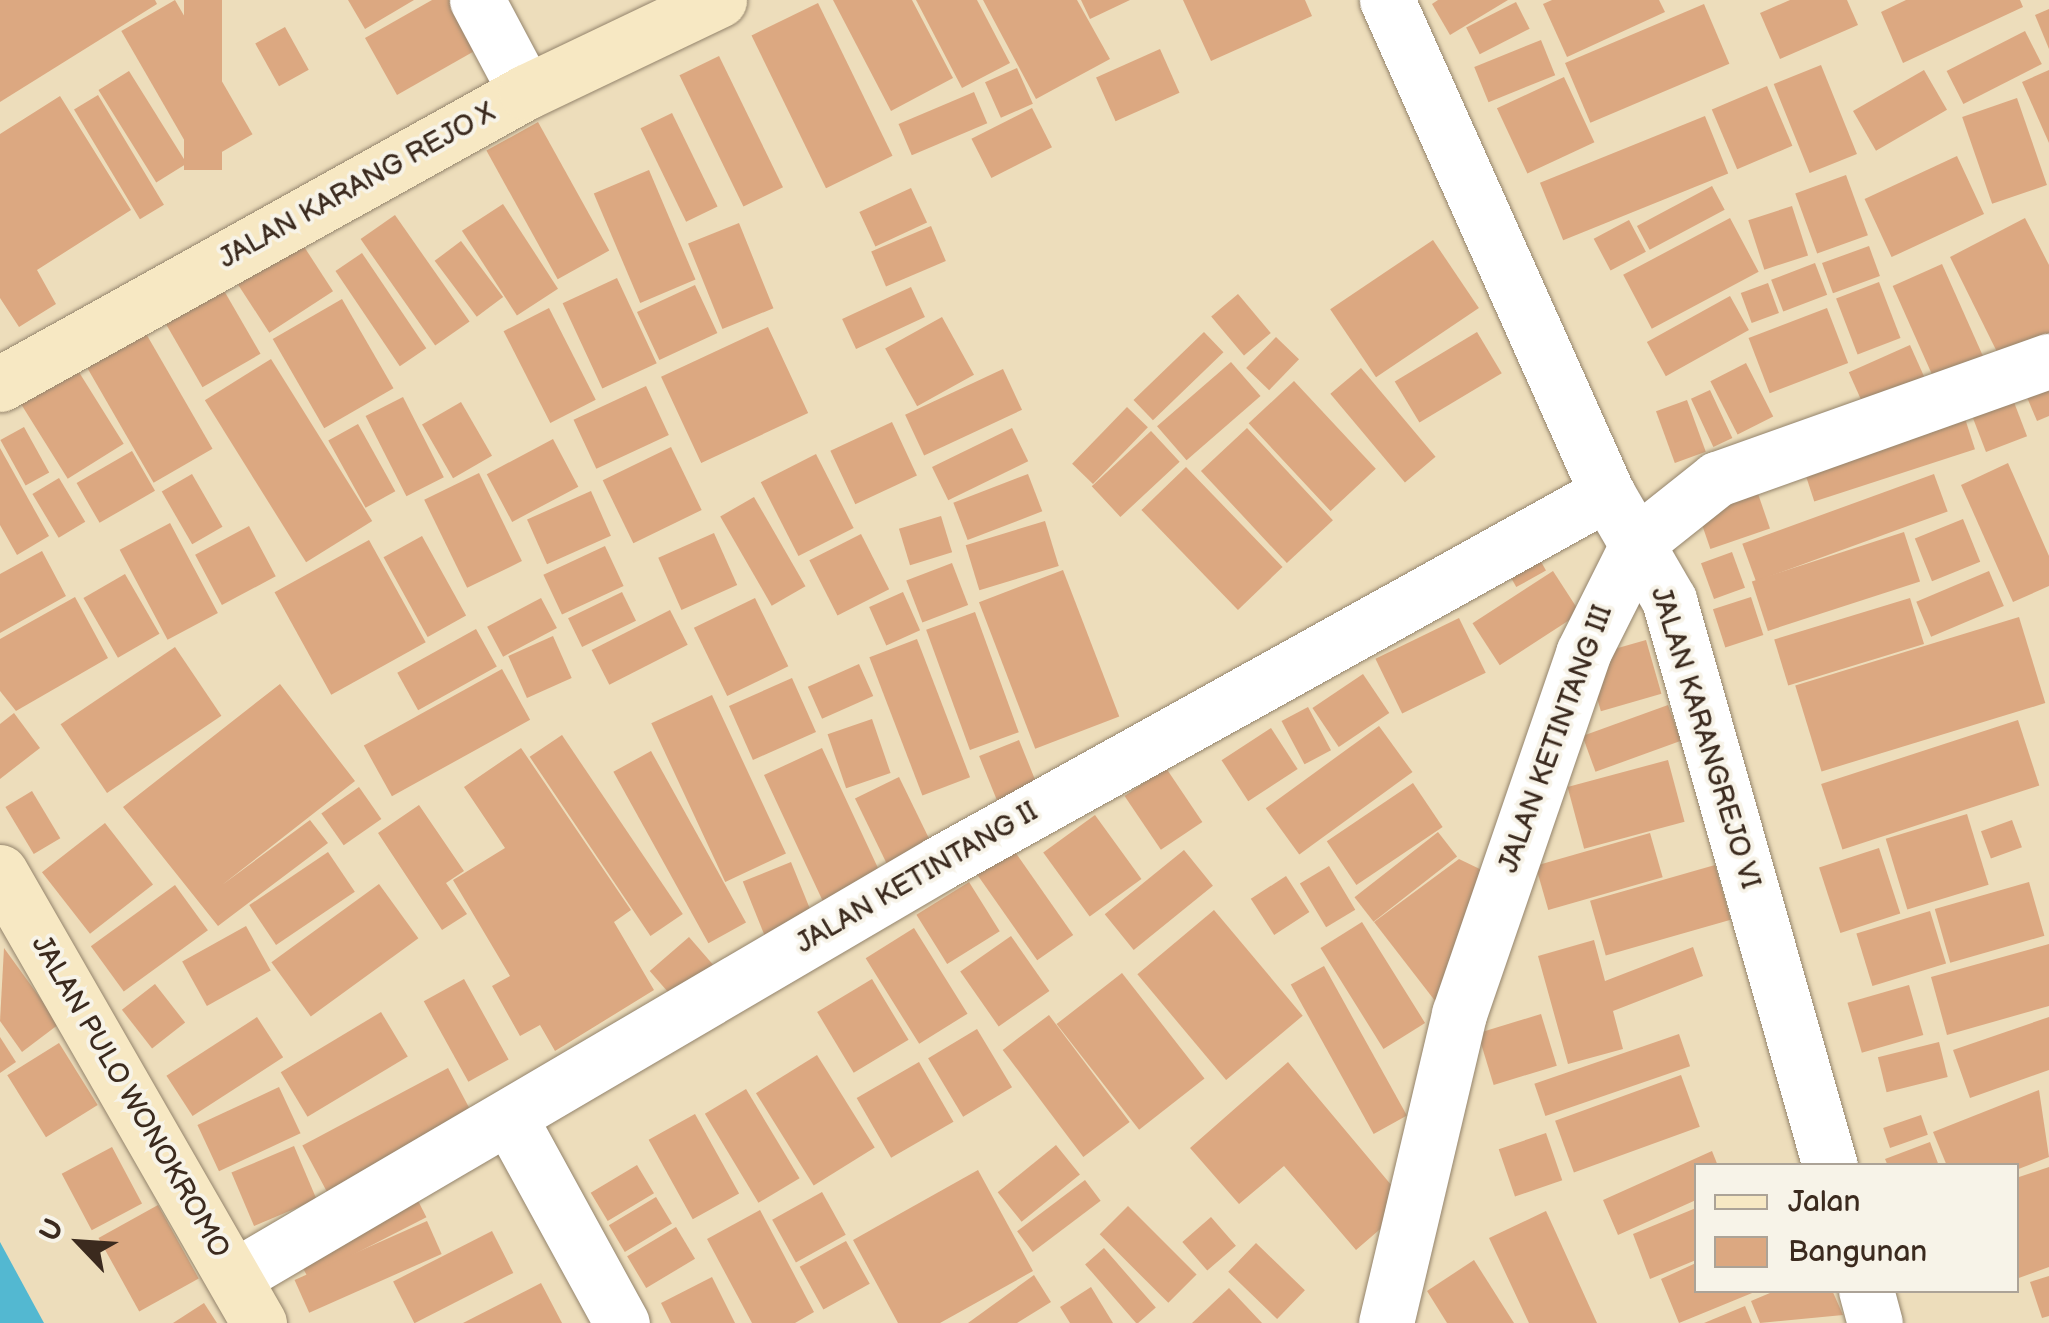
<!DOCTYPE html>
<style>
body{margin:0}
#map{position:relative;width:2049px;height:1323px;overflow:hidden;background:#edddbb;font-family:"Balsamiq Sans",sans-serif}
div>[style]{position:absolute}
.water>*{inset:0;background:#53b8d1}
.building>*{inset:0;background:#dca881;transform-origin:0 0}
.roads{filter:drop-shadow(0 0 2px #94846c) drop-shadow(0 0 2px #94846c)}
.street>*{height:55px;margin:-27.5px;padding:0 27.5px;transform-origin:27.5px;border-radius:27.5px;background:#fff}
.secondary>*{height:55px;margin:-27.5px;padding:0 27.5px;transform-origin:27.5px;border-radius:27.5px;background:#f7e8c3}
span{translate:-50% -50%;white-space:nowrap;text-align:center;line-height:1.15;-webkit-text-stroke:8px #f7f3e8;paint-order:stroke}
.street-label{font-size:28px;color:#3b2a1e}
.legend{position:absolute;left:1694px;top:1163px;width:325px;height:130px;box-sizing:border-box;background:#f7f3e8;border:2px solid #aca397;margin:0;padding:12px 18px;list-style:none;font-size:30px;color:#3b2a1e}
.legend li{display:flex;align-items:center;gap:20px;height:50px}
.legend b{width:50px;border:2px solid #aca397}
.north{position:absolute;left:30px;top:1193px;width:100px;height:100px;-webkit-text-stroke:8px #f7f3e8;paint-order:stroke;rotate:295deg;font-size:28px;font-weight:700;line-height:40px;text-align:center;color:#3b2a1e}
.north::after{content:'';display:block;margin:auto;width:35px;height:45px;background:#3b2a1e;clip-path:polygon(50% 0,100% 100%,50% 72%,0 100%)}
</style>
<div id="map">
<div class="water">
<i style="clip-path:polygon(0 1242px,44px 1323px,0 1323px)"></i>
</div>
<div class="building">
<i style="clip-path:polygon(0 0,155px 0,157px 4px,0 102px)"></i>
<i style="left:175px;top:0;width:155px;height:62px;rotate:60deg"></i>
<i style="left:184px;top:0;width:38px;height:170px"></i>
<i style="clip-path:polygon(348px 0,414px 0,365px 29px)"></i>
<i style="clip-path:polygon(432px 0,450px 0,478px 49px,397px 95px,365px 38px)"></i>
<i style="clip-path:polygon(833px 0,912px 0,953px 78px,891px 111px)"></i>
<i style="clip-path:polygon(916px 0,977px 0,1010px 63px,962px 88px)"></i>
<i style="clip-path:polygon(983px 0,1077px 0,1110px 59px,1036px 99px)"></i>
<i style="clip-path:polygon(1081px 0,1130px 0,1090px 19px)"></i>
<i style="clip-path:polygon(1183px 0,1305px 0,1312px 16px,1211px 61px)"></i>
<i style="clip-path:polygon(1438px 0,1508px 0,1450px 35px,1432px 4px)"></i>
<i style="clip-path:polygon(1552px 0,1659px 0,1665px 12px,1567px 57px,1543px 4px)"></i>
<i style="clip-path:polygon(1790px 0,1847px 0,1858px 25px,1780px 59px,1760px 13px)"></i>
<i style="clip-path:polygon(1906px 0,2020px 0,2023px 7px,1903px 63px,1881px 12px)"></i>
<i style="left:1516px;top:2px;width:30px;height:56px;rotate:63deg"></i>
<i style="left:818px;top:3px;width:170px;height:74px;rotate:64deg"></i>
<i style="left:1704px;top:4px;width:65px;height:151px;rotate:67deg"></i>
<i style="clip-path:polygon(2049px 9px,2049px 49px,2035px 15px)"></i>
<i style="left:285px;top:27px;width:49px;height:34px;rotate:61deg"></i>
<i style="left:2025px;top:31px;width:37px;height:88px;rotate:63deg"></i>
<i style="left:1541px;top:40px;width:38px;height:72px;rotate:68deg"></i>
<i style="left:1160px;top:49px;width:48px;height:70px;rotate:66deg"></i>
<i style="left:719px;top:56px;width:146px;height:44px;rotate:64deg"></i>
<i style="left:1821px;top:65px;width:96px;height:51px;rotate:68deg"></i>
<i style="left:1017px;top:68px;width:39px;height:35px;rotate:66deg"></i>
<i style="left:1924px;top:70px;width:46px;height:82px;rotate:60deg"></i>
<i style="clip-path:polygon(2049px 70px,2049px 143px,2022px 82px)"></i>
<i style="left:129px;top:71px;width:109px;height:36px;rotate:58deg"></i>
<i style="left:1564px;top:77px;width:72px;height:74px;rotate:65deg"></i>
<i style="left:1767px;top:86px;width:65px;height:60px;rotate:67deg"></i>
<i style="left:974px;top:92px;width:34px;height:82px;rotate:67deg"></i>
<i style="left:98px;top:95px;width:128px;height:28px;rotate:59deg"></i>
<i style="clip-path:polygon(60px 96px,131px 210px,37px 270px,56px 304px,19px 327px,0 298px,0 134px)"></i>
<i style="left:2017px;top:98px;width:92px;height:58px;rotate:71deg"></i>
<i style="left:1032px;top:108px;width:44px;height:68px;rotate:63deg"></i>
<i style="left:672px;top:113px;width:104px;height:35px;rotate:64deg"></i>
<i style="left:1705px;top:116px;width:62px;height:178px;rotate:68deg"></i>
<i style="left:538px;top:122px;width:147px;height:59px;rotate:61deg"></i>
<i style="left:1957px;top:156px;width:64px;height:102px;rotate:65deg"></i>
<i style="left:649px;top:170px;width:119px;height:60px;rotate:67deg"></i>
<i style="left:1846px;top:175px;width:64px;height:54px;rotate:70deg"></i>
<i style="left:1712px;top:186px;width:27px;height:85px;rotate:62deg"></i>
<i style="left:911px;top:188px;width:38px;height:57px;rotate:65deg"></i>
<i style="left:503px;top:204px;width:101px;height:49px;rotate:57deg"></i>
<i style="left:1792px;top:206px;width:52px;height:46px;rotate:72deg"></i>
<i style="left:395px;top:215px;width:130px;height:42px;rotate:55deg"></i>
<i style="left:1730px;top:218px;width:61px;height:121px;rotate:62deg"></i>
<i style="clip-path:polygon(2025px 218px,2049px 265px,2049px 333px,2000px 358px,1950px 257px)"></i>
<i style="left:1629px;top:220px;width:36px;height:40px;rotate:62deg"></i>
<i style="left:739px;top:223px;width:92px;height:55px;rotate:68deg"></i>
<i style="left:290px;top:225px;width:79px;height:76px;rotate:57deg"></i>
<i style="left:931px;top:226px;width:38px;height:65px;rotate:67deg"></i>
<i style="left:1433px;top:240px;width:82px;height:124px;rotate:56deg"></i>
<i style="left:461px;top:241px;width:70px;height:33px;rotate:53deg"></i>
<i style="left:1869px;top:246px;width:32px;height:50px;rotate:70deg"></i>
<i style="left:362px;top:253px;width:115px;height:32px;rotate:56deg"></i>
<i style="left:1815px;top:263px;width:34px;height:47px;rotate:69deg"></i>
<i style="left:1942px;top:264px;width:105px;height:54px;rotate:66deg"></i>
<i style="left:215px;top:275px;width:91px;height:67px;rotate:60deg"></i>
<i style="left:617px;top:278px;width:94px;height:60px;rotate:65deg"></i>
<i style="left:1879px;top:282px;width:60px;height:46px;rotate:69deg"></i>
<i style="left:1768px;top:283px;width:32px;height:29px;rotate:70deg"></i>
<i style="left:695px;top:285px;width:53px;height:64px;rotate:65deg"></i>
<i style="left:911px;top:287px;width:33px;height:76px;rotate:65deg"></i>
<i style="left:1238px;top:294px;width:51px;height:35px;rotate:50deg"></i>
<i style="left:1730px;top:296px;width:39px;height:95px;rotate:61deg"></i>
<i style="left:342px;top:299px;width:103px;height:80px;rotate:60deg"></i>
<i style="left:549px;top:308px;width:103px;height:51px;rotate:63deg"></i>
<i style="left:1827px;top:308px;width:59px;height:84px;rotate:69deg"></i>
<i style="left:942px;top:317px;width:66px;height:65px;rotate:61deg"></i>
<i style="left:137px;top:318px;width:151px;height:68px;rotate:60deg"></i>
<i style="left:768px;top:327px;width:95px;height:118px;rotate:65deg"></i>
<i style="left:1204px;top:332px;width:28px;height:98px;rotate:46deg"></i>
<i style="left:1477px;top:332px;width:48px;height:96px;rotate:59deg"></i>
<i style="left:1276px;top:337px;width:32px;height:43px;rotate:44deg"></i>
<i style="left:1910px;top:345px;width:45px;height:67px;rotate:66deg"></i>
<i style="left:67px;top:353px;width:107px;height:66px;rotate:58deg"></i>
<i style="left:271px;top:359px;width:191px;height:78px;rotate:58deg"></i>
<i style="left:1231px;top:362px;width:45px;height:98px;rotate:49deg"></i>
<i style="left:1746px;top:363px;width:60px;height:40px;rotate:63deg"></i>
<i style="left:1361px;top:368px;width:116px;height:40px;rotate:50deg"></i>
<i style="left:1003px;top:369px;width:45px;height:108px;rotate:65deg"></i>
<i style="clip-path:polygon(2049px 372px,2049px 416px,2037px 421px,2021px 383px)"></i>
<i style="left:1294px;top:381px;width:120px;height:62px;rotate:47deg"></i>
<i style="left:2007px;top:384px;width:56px;height:44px;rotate:69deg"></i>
<i style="left:646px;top:386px;width:54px;height:80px;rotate:65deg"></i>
<i style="left:1710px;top:390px;width:53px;height:21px;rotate:65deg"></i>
<i style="left:403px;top:397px;width:90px;height:42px;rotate:63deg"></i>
<i style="left:1958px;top:397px;width:55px;height:169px;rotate:72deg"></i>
<i style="left:1687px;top:400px;width:55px;height:33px;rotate:70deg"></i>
<i style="left:461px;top:402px;width:62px;height:45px;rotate:60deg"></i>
<i style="left:1127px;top:407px;width:29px;height:79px;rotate:44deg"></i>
<i style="left:892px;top:422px;width:59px;height:68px;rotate:65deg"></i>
<i style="left:358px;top:424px;width:77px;height:34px;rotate:61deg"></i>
<i style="left:24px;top:427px;width:52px;height:27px;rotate:61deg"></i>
<i style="left:1012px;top:428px;width:37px;height:89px;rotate:64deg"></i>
<i style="left:1247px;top:428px;width:126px;height:63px;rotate:47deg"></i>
<i style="left:1151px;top:431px;width:42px;height:81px;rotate:47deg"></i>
<i style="left:553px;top:439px;width:54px;height:75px;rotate:62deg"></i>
<i style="left:671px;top:447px;width:70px;height:76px;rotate:64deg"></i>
<i style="clip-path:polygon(0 448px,49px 536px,17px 555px,0 525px)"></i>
<i style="left:132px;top:451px;width:46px;height:64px;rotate:60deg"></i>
<i style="left:816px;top:454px;width:83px;height:62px;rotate:63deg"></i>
<i style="clip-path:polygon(2008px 463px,2049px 556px,2049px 586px,2013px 602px,1961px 485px)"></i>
<i style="left:1186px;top:467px;width:139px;height:62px;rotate:46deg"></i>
<i style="left:479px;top:473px;width:98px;height:61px;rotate:64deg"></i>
<i style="left:192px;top:474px;width:61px;height:35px;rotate:60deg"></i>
<i style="left:1028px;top:474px;width:40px;height:80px;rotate:69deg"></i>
<i style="left:1934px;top:474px;width:40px;height:204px;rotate:70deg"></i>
<i style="left:59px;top:478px;width:51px;height:31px;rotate:59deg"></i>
<i style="left:1755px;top:485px;width:46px;height:63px;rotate:71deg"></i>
<i style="left:591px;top:491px;width:49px;height:70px;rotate:66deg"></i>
<i style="left:754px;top:497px;width:103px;height:39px;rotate:60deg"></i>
<i style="left:941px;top:516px;width:38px;height:44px;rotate:73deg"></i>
<i style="left:1963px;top:519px;width:46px;height:52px;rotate:68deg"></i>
<i style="left:1045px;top:521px;width:47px;height:83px;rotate:73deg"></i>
<i style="left:170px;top:523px;width:102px;height:57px;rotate:62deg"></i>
<i style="left:249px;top:526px;width:57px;height:61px;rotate:62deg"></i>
<i style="left:1904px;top:532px;width:52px;height:160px;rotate:72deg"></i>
<i style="left:714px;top:533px;width:57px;height:61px;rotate:66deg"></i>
<i style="left:861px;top:534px;width:62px;height:58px;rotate:63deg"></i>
<i style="left:422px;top:536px;width:91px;height:44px;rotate:61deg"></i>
<i style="left:369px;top:540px;width:117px;height:108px;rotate:61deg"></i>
<i style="left:1529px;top:540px;width:35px;height:34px;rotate:61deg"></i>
<i style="left:605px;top:546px;width:44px;height:68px;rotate:65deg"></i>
<i style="clip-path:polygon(42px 551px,66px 596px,0 633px,0 574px)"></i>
<i style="left:1732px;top:552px;width:38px;height:33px;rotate:70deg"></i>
<i style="left:952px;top:563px;width:45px;height:49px;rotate:69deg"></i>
<i style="left:1063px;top:570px;width:157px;height:90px;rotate:69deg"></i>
<i style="left:1553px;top:571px;width:50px;height:96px;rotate:57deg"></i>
<i style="left:1989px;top:571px;width:38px;height:79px;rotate:67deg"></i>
<i style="left:125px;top:574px;width:69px;height:48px;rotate:60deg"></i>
<i style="left:622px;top:592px;width:32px;height:60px;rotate:64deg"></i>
<i style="left:903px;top:592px;width:42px;height:37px;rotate:66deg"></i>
<i style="clip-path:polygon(75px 597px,108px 658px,16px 711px,0 691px,0 639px)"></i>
<i style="left:1751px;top:597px;width:40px;height:40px;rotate:72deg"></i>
<i style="left:541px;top:598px;width:34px;height:61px;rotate:62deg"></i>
<i style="left:755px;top:598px;width:76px;height:68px;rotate:64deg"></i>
<i style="left:1910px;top:598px;width:48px;height:142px;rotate:73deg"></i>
<i style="left:670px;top:610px;width:39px;height:88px;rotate:63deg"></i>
<i style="left:975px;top:612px;width:128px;height:52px;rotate:70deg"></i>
<i style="left:2019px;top:617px;width:90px;height:234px;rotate:73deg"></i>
<i style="left:1459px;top:618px;width:61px;height:93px;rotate:64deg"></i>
<i style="left:476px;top:629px;width:43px;height:90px;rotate:61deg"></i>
<i style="left:553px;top:636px;width:46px;height:49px;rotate:66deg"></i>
<i style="left:917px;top:639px;width:148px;height:51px;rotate:69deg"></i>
<i style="left:1646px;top:640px;width:56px;height:63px;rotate:74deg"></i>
<i style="left:175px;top:647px;width:83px;height:138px;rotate:56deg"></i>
<i style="left:859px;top:664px;width:35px;height:56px;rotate:66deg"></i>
<i style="left:502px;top:669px;width:58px;height:158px;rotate:61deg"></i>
<i style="left:1363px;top:674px;width:47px;height:61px;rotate:56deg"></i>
<i style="left:792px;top:678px;width:59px;height:69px;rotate:66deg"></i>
<i style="clip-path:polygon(280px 684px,355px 781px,222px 885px,310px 820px,328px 843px,218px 926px,123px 807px)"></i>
<i style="left:712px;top:695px;width:175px;height:67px;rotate:65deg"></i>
<i style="left:1668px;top:705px;width:38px;height:91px;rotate:70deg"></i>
<i style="left:1308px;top:707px;width:49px;height:30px;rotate:62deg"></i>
<i style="clip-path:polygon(14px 713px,40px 748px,0 779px,0 724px)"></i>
<i style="left:872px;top:719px;width:57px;height:47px;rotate:71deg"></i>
<i style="left:2018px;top:720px;width:69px;height:207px;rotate:72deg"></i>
<i style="left:1379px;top:726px;width:57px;height:140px;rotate:54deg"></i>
<i style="left:1271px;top:728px;width:49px;height:59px;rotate:57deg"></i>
<i style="left:562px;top:735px;width:216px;height:39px;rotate:56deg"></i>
<i style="left:1019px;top:740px;width:61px;height:43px;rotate:68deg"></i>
<i style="clip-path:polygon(521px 748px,631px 910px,614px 922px,654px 990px,555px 1051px,540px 1025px,520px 1036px,492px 986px,510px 976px,453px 880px,505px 848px,464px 787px)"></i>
<i style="left:822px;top:748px;width:144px;height:64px;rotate:65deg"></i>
<i style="left:651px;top:751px;width:196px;height:43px;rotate:61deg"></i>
<i style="left:1668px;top:760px;width:64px;height:104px;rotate:75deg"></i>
<i style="left:1166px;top:768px;width:65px;height:50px;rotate:56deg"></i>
<i style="left:899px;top:777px;width:76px;height:49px;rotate:64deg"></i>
<i style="left:1413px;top:783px;width:53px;height:104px;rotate:56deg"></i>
<i style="left:359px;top:787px;width:39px;height:46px;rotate:55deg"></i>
<i style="left:32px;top:791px;width:55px;height:31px;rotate:59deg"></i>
<i style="clip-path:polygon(419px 805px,464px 871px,446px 883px,467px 914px,442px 930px,378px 833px)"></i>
<i style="left:1967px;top:814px;width:74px;height:85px;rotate:73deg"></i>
<i style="left:1095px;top:815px;width:79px;height:64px;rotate:54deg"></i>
<i style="left:2012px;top:820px;width:29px;height:33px;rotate:70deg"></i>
<i style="left:105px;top:823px;width:78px;height:80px;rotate:52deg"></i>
<i style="left:1438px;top:832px;width:31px;height:106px;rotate:52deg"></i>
<i style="left:1650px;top:833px;width:46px;height:119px;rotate:74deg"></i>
<i style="left:1879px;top:848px;width:69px;height:63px;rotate:72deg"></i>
<i style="left:1013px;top:849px;width:105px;height:44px;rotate:55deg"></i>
<i style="left:1184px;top:850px;width:46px;height:102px;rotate:51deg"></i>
<i style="left:328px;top:852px;width:48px;height:95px;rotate:56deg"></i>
<i style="clip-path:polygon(1459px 859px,1486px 872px,1439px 1006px,1374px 922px)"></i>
<i style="left:791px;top:862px;width:64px;height:52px;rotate:68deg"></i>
<i style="left:1715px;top:865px;width:57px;height:130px;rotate:74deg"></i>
<i style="left:1329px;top:866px;width:51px;height:34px;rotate:59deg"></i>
<i style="left:1286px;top:876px;width:43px;height:42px;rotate:57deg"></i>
<i style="left:969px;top:882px;width:58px;height:62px;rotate:58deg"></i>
<i style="left:2029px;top:882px;width:56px;height:98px;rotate:74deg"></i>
<i style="left:379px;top:884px;width:67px;height:133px;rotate:54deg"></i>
<i style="left:175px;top:885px;width:56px;height:104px;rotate:54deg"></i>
<i style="left:1214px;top:910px;width:138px;height:100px;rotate:50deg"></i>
<i style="left:1930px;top:911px;width:55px;height:77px;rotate:73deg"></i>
<i style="left:1362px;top:922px;width:119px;height:49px;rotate:58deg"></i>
<i style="left:246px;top:926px;width:51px;height:73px;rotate:61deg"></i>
<i style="left:914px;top:928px;width:101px;height:57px;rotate:58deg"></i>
<i style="left:1011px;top:936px;width:67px;height:62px;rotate:55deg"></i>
<i style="left:689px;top:937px;width:40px;height:52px;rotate:49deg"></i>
<i style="clip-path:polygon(1594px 940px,1605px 981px,1693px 947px,1703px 976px,1613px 1011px,1623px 1049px,1568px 1064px,1538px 956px)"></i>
<i style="clip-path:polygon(2049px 944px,2049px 1006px,1947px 1035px,1931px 977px)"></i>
<i style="clip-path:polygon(4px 948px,59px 1024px,22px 1052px,0 1021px)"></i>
<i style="left:1324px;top:966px;width:171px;height:38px;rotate:61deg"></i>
<i style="left:1122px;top:973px;width:134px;height:83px;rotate:52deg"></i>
<i style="left:464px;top:979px;width:92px;height:46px;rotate:61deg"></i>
<i style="left:872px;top:979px;width:71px;height:64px;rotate:59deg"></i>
<i style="left:155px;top:984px;width:49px;height:42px;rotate:52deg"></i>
<i style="left:1909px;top:985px;width:52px;height:64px;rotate:74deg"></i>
<i style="left:381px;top:1012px;width:52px;height:117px;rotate:59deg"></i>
<i style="left:1541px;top:1014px;width:54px;height:66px;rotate:73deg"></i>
<i style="left:1049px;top:1015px;width:134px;height:58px;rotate:53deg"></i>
<i style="left:257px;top:1017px;width:48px;height:108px;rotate:57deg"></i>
<i style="clip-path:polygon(2049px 1017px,2049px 1070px,1970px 1098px,1953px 1050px)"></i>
<i style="left:977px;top:1029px;width:68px;height:57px;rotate:59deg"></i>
<i style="left:1679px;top:1034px;width:34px;height:153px;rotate:71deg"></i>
<i style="clip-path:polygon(0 1037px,16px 1062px,0 1073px)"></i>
<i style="left:1939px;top:1042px;width:36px;height:63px;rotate:76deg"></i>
<i style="left:59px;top:1043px;width:73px;height:61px;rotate:58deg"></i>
<i style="left:817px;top:1055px;width:109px;height:72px;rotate:58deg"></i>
<i style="left:919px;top:1062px;width:69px;height:72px;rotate:60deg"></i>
<i style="clip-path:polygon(1288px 1062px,1408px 1205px,1356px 1250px,1284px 1166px,1239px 1204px,1190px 1148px)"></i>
<i style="left:448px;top:1068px;width:55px;height:165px;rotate:62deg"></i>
<i style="left:1681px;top:1075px;width:55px;height:134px;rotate:70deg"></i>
<i style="left:279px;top:1087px;width:51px;height:90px;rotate:65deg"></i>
<i style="left:746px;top:1089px;width:104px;height:48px;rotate:59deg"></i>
<i style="clip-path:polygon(2039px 1090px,2049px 1157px,2016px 1170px,1947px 1166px,1933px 1132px)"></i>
<i style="left:695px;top:1114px;width:91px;height:53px;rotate:61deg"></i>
<i style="left:1921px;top:1115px;width:21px;height:40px;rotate:71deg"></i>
<i style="left:1546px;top:1133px;width:50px;height:50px;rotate:71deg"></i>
<i style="clip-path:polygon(1930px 1142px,1939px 1166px,1888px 1166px,1885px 1159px)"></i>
<i style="left:1056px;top:1145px;width:38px;height:75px;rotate:51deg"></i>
<i style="left:294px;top:1146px;width:58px;height:68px;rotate:67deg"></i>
<i style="left:112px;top:1147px;width:64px;height:57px;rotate:62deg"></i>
<i style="clip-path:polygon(1712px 1151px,1718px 1166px,1696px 1166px,1696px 1200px,1618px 1235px,1603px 1200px)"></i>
<i style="left:637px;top:1165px;width:33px;height:54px;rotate:59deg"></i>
<i style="clip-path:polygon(2049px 1167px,2049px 1267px,2016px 1279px,2016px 1178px)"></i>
<i style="clip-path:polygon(978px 1170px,1033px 1271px,940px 1323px,898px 1323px,853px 1240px)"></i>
<i style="left:1085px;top:1180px;width:26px;height:85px;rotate:53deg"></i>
<i style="left:411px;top:1187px;width:34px;height:133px;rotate:63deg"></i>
<i style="left:822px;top:1192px;width:49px;height:57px;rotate:61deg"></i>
<i style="left:656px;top:1197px;width:31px;height:55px;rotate:59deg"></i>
<i style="left:158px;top:1205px;width:84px;height:68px;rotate:61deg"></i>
<i style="left:1128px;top:1206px;width:97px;height:40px;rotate:45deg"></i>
<i style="clip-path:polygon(1696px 1208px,1696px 1260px,1650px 1279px,1633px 1234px)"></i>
<i style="clip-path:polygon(760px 1210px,814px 1312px,795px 1323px,752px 1323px,707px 1239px)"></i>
<i style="clip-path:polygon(1546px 1211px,1597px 1323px,1529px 1323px,1489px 1238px)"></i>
<i style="left:1211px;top:1217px;width:38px;height:38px;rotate:49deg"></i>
<i style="left:427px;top:1221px;width:36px;height:145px;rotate:66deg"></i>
<i style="left:676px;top:1227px;width:37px;height:57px;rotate:59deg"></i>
<i style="left:492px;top:1231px;width:47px;height:111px;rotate:63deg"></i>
<i style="left:846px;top:1241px;width:49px;height:53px;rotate:61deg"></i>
<i style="left:1256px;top:1243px;width:68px;height:40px;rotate:44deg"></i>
<i style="left:1104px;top:1248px;width:79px;height:25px;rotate:49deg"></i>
<i style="clip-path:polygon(1474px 1260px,1514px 1323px,1447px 1323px,1427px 1291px)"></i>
<i style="clip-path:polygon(1696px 1263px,1696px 1290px,1757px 1291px,1679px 1323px,1661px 1279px)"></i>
<i style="clip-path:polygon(1034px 1275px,1051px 1302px,1017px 1323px,968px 1323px)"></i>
<i style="clip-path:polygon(2049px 1276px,2049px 1316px,2042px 1318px,2030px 1282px)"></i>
<i style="clip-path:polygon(712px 1277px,735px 1323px,671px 1323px,661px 1303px)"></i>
<i style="clip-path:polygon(541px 1283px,562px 1323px,463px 1323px)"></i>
<i style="clip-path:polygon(1091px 1287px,1113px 1323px,1070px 1323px,1060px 1307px)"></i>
<i style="clip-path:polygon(1229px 1288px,1262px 1323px,1192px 1323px)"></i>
<i style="clip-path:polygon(1777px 1290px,1832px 1290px,1843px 1315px,1760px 1323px,1751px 1301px)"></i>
<i style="clip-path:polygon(204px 1303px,217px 1323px,173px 1323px)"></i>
<i style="clip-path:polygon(1745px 1306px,1752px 1323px,1704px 1323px)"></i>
</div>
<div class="roads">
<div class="street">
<i style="left:477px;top:0;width:104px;rotate:62deg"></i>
<i style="left:1387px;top:0;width:540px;rotate:65.95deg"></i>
<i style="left:1607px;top:493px;width:124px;rotate:59.9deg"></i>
<i style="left:1669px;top:600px;width:588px;rotate:74.12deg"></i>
<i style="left:509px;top:1117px;width:235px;rotate:61.3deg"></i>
<i style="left:234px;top:1277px;width:818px;rotate:-30.39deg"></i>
<i style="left:940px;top:863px;width:763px;rotate:-29.02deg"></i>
<i style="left:1866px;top:1290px;width:34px;rotate:75deg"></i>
<i style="left:1386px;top:1323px;width:318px;rotate:-76.7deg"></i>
<i style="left:1459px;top:1014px;width:382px;rotate:-71deg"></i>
<i style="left:1583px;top:653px;width:125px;rotate:-63.4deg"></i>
<i style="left:1639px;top:541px;width:100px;rotate:-38.5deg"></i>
<i style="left:1717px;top:479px;width:352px;rotate:-19.6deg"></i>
</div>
<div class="secondary">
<i style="left:0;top:384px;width:602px;rotate:-29.04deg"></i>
<i style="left:526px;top:92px;width:214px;rotate:-25.5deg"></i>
<i style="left:0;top:872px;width:520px;rotate:60.13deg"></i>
</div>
</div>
<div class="street-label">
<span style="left:357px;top:186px;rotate:-29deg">JALAN KARANG REJO X</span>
<span style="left:1705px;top:738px;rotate:73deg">JALAN KARANGREJO VI</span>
<span style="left:1556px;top:739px;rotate:-70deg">JALAN KETINTANG III</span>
<span style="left:917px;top:878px;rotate:-30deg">JALAN KETINTANG II</span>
<span style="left:130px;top:1097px;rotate:60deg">JALAN PULO WONOKROMO</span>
</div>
<ul class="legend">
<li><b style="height:12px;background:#f7e8c3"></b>Jalan</li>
<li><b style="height:28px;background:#dca881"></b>Bangunan</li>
</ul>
<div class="north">U</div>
</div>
